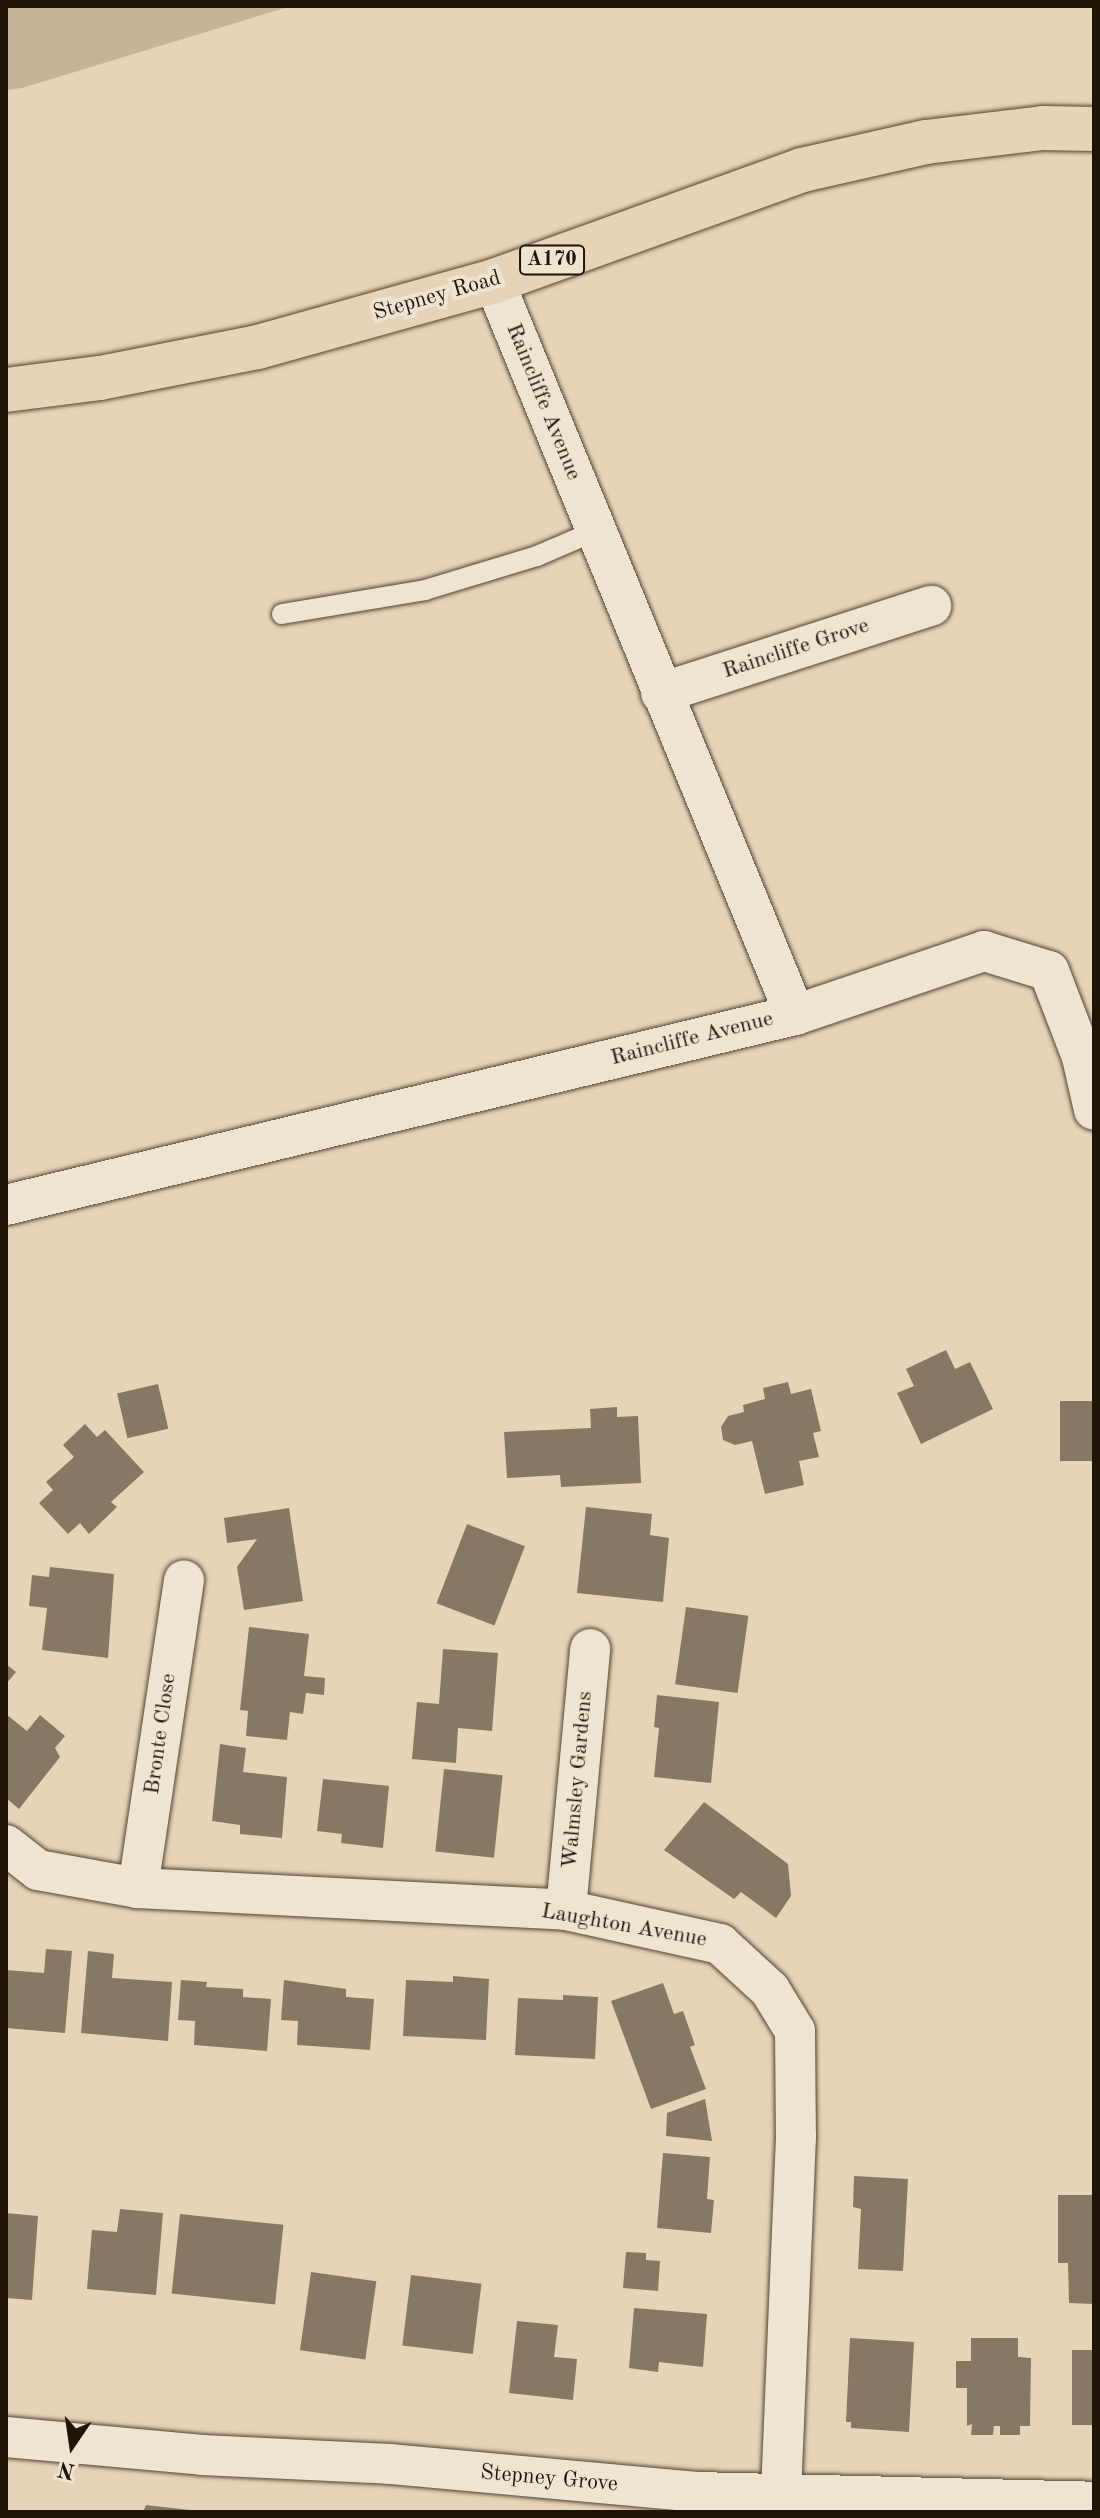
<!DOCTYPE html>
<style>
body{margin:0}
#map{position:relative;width:1100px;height:2518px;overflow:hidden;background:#e7d4b8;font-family:"Old Standard TT",serif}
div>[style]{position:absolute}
.green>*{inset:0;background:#c5b39a}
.building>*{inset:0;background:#877863;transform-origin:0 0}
.roads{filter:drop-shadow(0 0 2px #514432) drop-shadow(0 0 2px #514432)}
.service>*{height:20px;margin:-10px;padding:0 10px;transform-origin:10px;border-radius:10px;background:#efe3d1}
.minor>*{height:40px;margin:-20px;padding:0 20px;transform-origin:20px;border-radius:20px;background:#efe3d1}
.trunk>*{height:44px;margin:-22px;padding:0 22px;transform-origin:22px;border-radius:22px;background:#e7d4b8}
span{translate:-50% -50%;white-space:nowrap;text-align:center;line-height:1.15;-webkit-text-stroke:8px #efe3d1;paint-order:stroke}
.shield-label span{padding:2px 6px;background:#efe3d1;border:2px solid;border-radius:6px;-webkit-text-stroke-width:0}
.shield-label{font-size:20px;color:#1f1406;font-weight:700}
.street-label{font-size:22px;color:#1f1406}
.frame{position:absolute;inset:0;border:8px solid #1f1406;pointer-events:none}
.north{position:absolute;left:32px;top:2406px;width:80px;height:80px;-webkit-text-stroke:6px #efe3d1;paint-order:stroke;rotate:193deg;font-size:22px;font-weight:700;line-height:32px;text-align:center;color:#1f1406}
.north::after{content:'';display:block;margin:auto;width:28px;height:36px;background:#1f1406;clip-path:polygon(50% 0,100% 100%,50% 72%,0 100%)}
</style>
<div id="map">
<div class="green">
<i style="clip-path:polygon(6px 6px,291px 6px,22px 88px,6px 90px)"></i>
</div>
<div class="building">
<i style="clip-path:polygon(946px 1350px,955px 1369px,970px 1362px,993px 1409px,921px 1444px,897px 1393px,914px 1386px,906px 1369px)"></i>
<i style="clip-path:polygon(788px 1382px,791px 1394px,811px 1389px,821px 1431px,813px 1433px,819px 1457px,799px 1461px,804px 1485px,765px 1494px,752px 1441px,735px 1445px,723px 1440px,721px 1427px,728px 1416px,744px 1412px,743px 1405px,765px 1399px,763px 1388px)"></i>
<i style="left:158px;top:1384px;width:46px;height:42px;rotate:77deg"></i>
<i style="left:1060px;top:1401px;width:34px;height:60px"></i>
<i style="clip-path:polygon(617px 1407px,617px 1417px,638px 1416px,641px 1483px,561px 1487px,560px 1475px,507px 1478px,504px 1432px,591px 1428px,590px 1409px)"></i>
<i style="clip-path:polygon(85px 1424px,97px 1437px,105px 1430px,144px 1472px,111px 1502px,117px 1507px,89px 1534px,80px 1523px,68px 1534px,39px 1503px,53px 1490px,46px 1482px,74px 1457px,63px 1445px)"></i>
<i style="clip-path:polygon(586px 1507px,652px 1514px,650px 1535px,669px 1538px,663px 1602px,577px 1593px)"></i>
<i style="clip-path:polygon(289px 1508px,303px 1601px,244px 1610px,237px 1567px,257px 1539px,227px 1543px,224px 1518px)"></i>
<i style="left:467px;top:1524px;width:62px;height:85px;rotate:21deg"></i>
<i style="clip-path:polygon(50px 1567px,114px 1574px,108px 1658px,42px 1650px,47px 1608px,29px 1606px,32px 1575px,49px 1577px)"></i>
<i style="left:686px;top:1607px;width:63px;height:78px;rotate:8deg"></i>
<i style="clip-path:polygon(249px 1627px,309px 1634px,304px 1676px,325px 1678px,324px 1695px,306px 1693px,303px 1714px,290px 1712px,287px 1740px,246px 1736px,248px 1711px,240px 1710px)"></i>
<i style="clip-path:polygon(443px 1649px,498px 1653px,492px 1731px,458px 1728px,456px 1763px,412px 1759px,417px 1702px,439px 1704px)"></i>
<i style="clip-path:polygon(6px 1664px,16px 1672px,6px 1684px)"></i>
<i style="clip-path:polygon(657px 1695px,719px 1702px,711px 1783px,654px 1777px,659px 1728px,654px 1727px)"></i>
<i style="clip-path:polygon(6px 1714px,27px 1731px,40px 1715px,65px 1736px,55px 1748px,60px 1757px,19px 1809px,6px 1798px)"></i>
<i style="clip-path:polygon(220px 1744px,246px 1748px,243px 1772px,287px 1777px,282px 1838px,240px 1834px,240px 1825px,212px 1821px)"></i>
<i style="left:444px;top:1769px;width:59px;height:83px;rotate:6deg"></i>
<i style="clip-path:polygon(323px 1779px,389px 1786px,383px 1848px,341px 1843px,342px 1834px,317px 1831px)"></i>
<i style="clip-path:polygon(704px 1802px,788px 1864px,791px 1896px,776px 1918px,741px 1892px,734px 1899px,664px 1850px)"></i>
<i style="clip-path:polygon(46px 1949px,72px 1951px,65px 2033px,6px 2028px,6px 1970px,44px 1973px)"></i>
<i style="clip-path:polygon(88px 1951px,114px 1954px,112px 1978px,172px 1982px,168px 2041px,81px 2033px)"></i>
<i style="clip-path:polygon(453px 1976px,489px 1979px,486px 2040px,403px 2036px,406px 1980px,453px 1982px)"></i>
<i style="clip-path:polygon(181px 1980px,207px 1982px,206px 1987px,243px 1989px,243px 1997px,271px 1999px,267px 2051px,194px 2045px,195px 2021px,178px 2020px)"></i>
<i style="clip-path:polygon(284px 1980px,346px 1989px,346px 1997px,374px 1999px,370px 2050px,297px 2045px,298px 2021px,281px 2020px)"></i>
<i style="clip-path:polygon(663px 1983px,674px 2014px,683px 2011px,695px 2045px,690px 2047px,706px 2089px,651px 2109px,611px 2001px)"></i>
<i style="clip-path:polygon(563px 1995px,598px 1997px,595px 2059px,515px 2055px,518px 1998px,563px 2000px)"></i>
<i style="clip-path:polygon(705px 2099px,712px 2141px,666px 2136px,667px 2113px)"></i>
<i style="clip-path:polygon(663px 2153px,710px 2157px,707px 2199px,714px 2200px,711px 2233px,657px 2228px)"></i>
<i style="clip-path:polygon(854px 2176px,908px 2179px,903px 2271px,858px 2269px,861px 2209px,853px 2207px)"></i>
<i style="clip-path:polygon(1058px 2195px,1094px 2195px,1094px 2304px,1069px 2303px,1068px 2263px,1058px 2263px)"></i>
<i style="clip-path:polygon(120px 2209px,163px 2213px,156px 2295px,87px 2289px,92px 2230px,117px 2232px)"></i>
<i style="clip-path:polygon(6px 2213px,38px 2216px,32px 2300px,6px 2298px)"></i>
<i style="left:180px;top:2214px;width:104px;height:80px;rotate:6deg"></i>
<i style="clip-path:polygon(626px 2252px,646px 2253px,646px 2260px,660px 2261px,658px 2291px,623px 2288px)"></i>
<i style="left:311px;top:2272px;width:66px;height:79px;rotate:8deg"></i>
<i style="left:411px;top:2275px;width:71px;height:71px;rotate:7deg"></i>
<i style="clip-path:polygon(634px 2308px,707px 2314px,703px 2367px,659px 2362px,658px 2372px,629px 2368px)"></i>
<i style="clip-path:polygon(517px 2321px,558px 2325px,554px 2357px,577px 2359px,573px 2400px,509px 2393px)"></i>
<i style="clip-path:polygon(850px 2338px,914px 2342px,909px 2432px,851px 2428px,851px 2422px,846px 2422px)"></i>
<i style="clip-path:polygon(971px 2338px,1018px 2338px,1018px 2357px,1031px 2358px,1030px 2426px,1020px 2426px,1020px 2435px,1000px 2435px,1000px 2426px,994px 2426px,993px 2435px,971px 2435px,972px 2424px,967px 2426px,967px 2388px,956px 2388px,956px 2361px,971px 2361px)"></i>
<i style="left:1072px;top:2350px;width:22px;height:75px"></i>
<i style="clip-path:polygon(146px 2505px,190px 2510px,190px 2512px,143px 2512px)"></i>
</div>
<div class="roads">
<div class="service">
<i style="left:282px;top:614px;width:145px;rotate:-9.5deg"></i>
<i style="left:425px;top:590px;width:117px;rotate:-16.9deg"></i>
<i style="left:537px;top:556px;width:63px;rotate:-23.3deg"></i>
</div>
<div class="minor">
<i style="left:661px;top:693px;width:284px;rotate:-17.9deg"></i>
<i style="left:795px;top:1015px;width:200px;rotate:-18.7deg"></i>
<i style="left:984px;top:951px;width:68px;rotate:17.1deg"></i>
<i style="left:1049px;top:971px;width:92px;rotate:69deg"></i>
<i style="left:1082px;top:1057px;width:54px;rotate:77.2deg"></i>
<i style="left:6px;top:1205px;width:812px;rotate:-13.54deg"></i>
<i style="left:795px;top:1015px;width:793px;rotate:-112.3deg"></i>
<i style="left:6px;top:1845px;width:41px;rotate:38deg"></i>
<i style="left:38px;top:1870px;width:102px;rotate:10.2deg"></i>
<i style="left:138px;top:1888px;width:429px;rotate:2.9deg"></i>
<i style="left:566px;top:1910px;width:158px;rotate:12.4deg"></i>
<i style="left:720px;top:1944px;width:68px;rotate:42.6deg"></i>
<i style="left:770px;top:1990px;width:48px;rotate:58.6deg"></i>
<i style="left:795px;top:2031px;width:105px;rotate:89.5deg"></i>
<i style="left:796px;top:2136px;width:358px;rotate:92.4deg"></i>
<i style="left:138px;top:1888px;width:311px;rotate:-81.5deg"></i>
<i style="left:566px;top:1910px;width:262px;rotate:-84.7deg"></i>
<i style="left:6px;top:2437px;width:197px;rotate:5.2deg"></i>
<i style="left:202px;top:2455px;width:188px;rotate:2.7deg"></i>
<i style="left:390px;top:2464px;width:307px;rotate:5.2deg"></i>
<i style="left:696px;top:2492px;width:398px;rotate:1.4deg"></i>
</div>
<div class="trunk">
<i style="left:6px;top:390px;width:95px;rotate:-7.3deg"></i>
<i style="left:100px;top:378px;width:161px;rotate:-11.1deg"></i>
<i style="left:258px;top:347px;width:245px;rotate:-15.6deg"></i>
<i style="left:494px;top:281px;width:327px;rotate:-19.8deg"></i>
<i style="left:802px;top:170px;width:127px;rotate:-12.7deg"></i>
<i style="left:926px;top:142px;width:118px;rotate:-6.8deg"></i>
<i style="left:1043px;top:128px;width:51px;rotate:1.1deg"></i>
</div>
</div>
<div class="shield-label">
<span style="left:552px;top:260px">A170</span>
</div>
<div class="street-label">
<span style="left:437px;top:296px;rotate:-16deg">Stepney Road</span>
<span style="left:543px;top:402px;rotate:68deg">Raincliffe Avenue</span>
<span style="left:796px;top:649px;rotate:-18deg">Raincliffe Grove</span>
<span style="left:692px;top:1039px;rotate:-14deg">Raincliffe Avenue</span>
<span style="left:161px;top:1734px;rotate:-82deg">Bronte Close</span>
<span style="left:578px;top:1780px;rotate:-85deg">Walmsley Gardens</span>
<span style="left:624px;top:1926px;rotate:10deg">Laughton Avenue</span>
<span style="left:549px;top:2479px;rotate:5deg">Stepney Grove</span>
</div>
<div class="frame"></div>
<div class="north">N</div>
</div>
